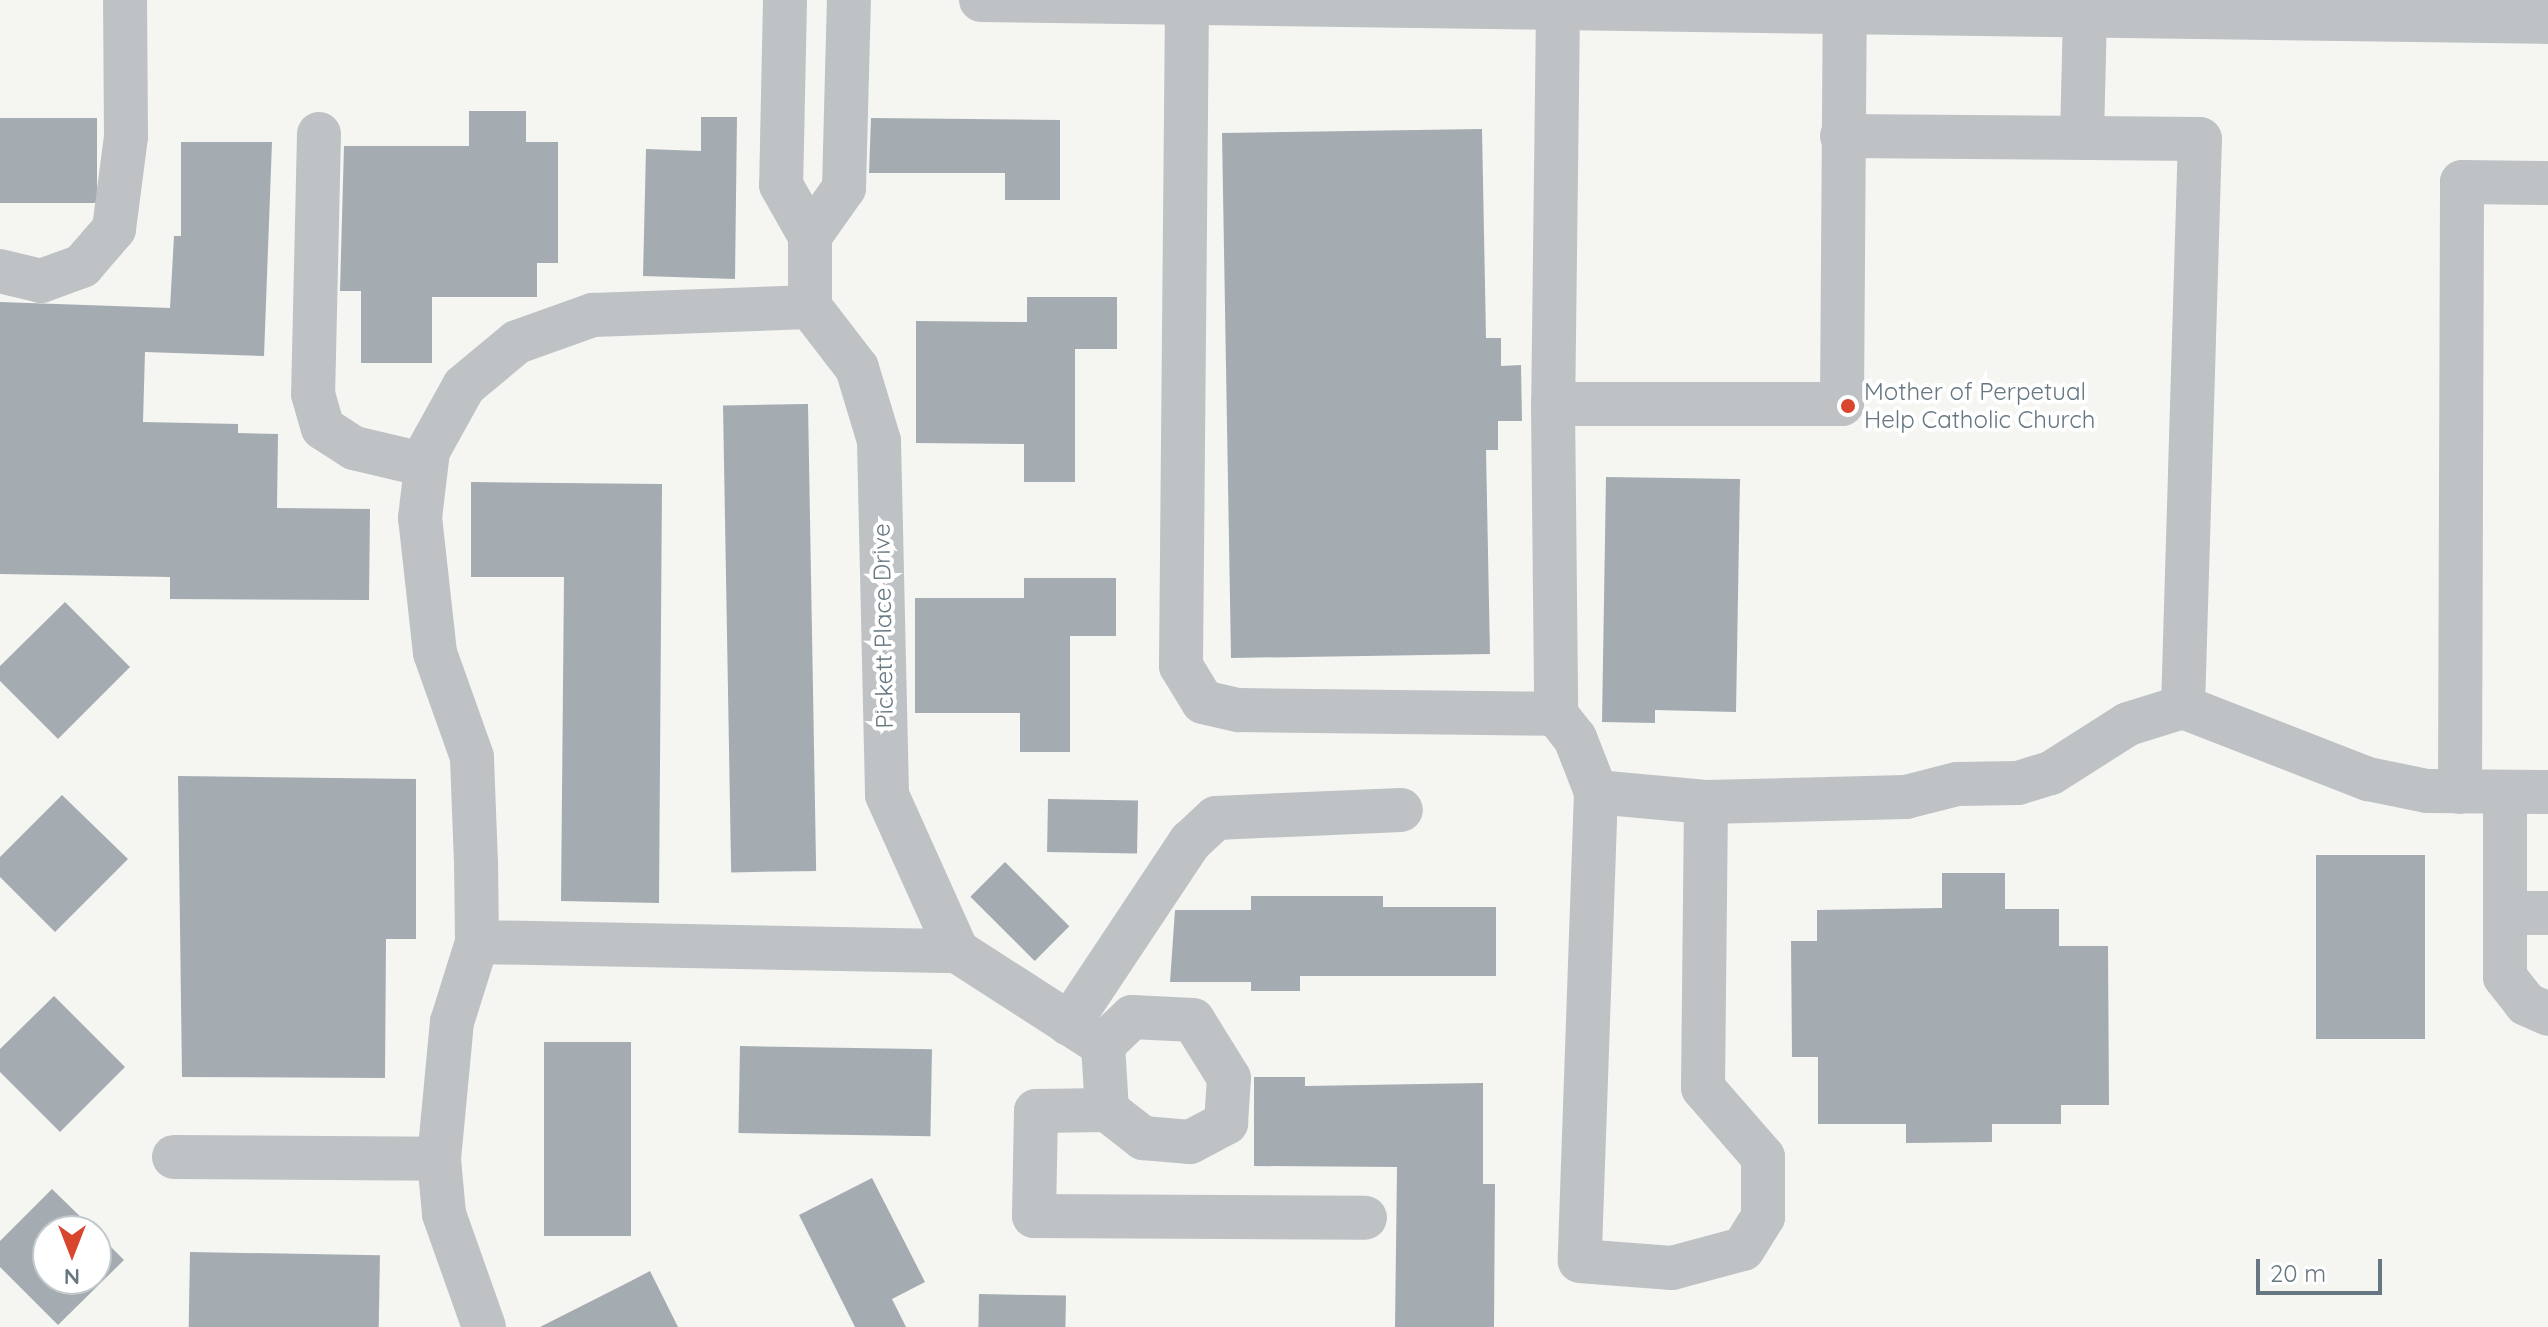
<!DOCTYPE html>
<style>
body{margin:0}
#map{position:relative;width:2548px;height:1327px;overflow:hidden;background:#f5f5f2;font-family:Quicksand,sans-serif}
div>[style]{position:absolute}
.building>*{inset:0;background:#a4acb1;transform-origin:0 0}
.minor>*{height:44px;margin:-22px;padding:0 22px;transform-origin:22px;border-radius:22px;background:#bec2c5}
.dots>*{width:22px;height:22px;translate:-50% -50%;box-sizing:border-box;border:4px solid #fff;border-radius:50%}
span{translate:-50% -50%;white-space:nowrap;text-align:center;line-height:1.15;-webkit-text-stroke:8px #fff;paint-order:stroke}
.poi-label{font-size:24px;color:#667781}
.left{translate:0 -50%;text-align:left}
.street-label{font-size:24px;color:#667781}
.north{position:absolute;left:32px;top:1215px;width:80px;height:80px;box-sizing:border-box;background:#fff;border:2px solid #c2c9cd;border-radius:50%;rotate:180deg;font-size:22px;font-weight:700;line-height:32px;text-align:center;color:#667781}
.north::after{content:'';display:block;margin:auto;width:28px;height:36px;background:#d8462e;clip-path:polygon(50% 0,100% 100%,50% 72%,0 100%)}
.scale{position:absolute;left:2256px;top:1259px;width:126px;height:36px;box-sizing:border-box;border:4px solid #667781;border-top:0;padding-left:10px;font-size:24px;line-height:28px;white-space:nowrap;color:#667781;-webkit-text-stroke:6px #fff;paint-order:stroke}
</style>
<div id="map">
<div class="building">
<i style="clip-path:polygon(469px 111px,526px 111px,526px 142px,558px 142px,558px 263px,537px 263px,537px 297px,432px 297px,432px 363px,361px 363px,361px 291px,340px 291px,344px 146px,469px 146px)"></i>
<i style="clip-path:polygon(701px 117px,737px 117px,735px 279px,643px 276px,646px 149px,701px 151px)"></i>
<i style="left:0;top:118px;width:97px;height:85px"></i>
<i style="clip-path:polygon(871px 118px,1060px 120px,1060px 200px,1005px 200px,1005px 173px,869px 173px)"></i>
<i style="clip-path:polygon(1482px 129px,1486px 338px,1501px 338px,1501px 366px,1521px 365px,1522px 421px,1498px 421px,1498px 450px,1486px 450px,1490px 654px,1231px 658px,1222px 133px)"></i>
<i style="clip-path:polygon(181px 142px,272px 142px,264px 356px,145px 352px,143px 422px,238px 424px,238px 433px,278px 434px,277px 508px,370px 509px,369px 600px,170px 599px,170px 577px,0 574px,0 302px,170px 308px,174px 236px,181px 236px)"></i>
<i style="clip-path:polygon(1027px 297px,1117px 297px,1117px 349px,1075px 349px,1075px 482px,1024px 482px,1024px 444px,916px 443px,916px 321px,1027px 322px)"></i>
<i style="left:808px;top:404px;width:467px;height:85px;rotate:89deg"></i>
<i style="clip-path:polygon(1606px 477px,1740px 479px,1736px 712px,1655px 710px,1655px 723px,1602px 722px)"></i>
<i style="clip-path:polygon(471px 482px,662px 484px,659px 903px,561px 901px,564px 577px,471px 577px)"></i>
<i style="clip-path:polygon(1024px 578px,1116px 578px,1116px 636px,1070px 636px,1070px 752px,1020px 752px,1020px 713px,915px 713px,915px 598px,1024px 598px)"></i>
<i style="clip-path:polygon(65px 602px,130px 667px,58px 739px,0 681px,0 666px)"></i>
<i style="clip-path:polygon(178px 776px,416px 779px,416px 939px,386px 939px,385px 1078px,182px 1077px)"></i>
<i style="clip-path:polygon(62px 795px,128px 859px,55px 932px,0 877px,0 857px)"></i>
<i style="left:1048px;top:799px;width:90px;height:53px;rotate:1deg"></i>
<i style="left:2316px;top:855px;width:109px;height:184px"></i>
<i style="left:1005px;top:862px;width:91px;height:49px;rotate:45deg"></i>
<i style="clip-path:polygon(1942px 873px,2005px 873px,2005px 909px,2059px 909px,2059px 946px,2108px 946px,2109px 1105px,2061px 1105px,2061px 1124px,1992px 1124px,1992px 1142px,1906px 1143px,1906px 1124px,1818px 1124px,1818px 1057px,1792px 1057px,1791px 941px,1817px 941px,1817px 910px,1942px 908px)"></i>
<i style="clip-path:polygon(1251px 896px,1383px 896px,1383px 907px,1496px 907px,1496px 976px,1300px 976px,1300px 991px,1251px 991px,1251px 982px,1170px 982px,1175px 910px,1251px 910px)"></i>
<i style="clip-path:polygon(54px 996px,125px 1067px,60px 1132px,0 1072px,0 1049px)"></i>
<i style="left:544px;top:1042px;width:87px;height:194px"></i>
<i style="left:740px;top:1046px;width:192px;height:87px;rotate:1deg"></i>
<i style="clip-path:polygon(1254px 1077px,1305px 1077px,1305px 1086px,1483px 1083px,1483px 1184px,1495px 1184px,1494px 1327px,1395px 1327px,1397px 1167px,1254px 1166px)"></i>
<i style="clip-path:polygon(872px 1178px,925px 1282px,892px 1299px,906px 1327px,855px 1327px,799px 1215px)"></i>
<i style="clip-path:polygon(52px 1189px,95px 1231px,48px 1231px,48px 1279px,96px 1279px,96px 1232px,124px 1260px,58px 1325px,0 1267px,0 1241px)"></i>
<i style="left:190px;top:1252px;width:190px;height:75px;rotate:1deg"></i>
<i style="clip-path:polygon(650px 1271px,678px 1327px,540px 1327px,631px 1281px)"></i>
<i style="left:979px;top:1294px;width:87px;height:33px;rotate:1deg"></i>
</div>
<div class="minor">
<i style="left:785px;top:0;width:185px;rotate:91.2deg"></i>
<i style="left:781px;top:185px;width:59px;rotate:60.4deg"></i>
<i style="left:810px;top:236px;width:71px;rotate:90deg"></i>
<i style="left:981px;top:0;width:1567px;rotate:0.8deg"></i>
<i style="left:1187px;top:3px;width:663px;rotate:90.52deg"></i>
<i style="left:1181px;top:666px;width:42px;rotate:58.6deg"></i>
<i style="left:1203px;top:702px;width:37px;rotate:13deg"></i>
<i style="left:1239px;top:710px;width:317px;rotate:0.7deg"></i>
<i style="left:1558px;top:9px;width:395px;rotate:90.7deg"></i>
<i style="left:1553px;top:404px;width:289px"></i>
<i style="left:1842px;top:404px;width:391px;rotate:-89.6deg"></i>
<i style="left:319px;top:134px;width:260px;rotate:91.3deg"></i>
<i style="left:313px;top:394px;width:35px;rotate:74deg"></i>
<i style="left:323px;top:428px;width:37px;rotate:33deg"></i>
<i style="left:354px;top:448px;width:74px;rotate:13.3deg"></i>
<i style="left:2082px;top:137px;width:121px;rotate:-88.6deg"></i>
<i style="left:810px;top:236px;width:59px;rotate:-54.7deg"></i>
<i style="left:844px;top:188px;width:188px;rotate:-88.5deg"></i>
<i style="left:0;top:271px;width:42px;rotate:13.7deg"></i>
<i style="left:41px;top:281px;width:44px;rotate:-20.1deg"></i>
<i style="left:82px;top:266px;width:49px;rotate:-49.1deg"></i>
<i style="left:114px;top:229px;width:93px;rotate:-82.6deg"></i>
<i style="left:126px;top:137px;width:137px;rotate:-90.4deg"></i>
<i style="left:810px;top:307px;width:77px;rotate:52.4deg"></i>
<i style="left:857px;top:368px;width:76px;rotate:73.2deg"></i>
<i style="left:879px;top:441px;width:354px;rotate:88.7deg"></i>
<i style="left:887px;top:795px;width:171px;rotate:65.8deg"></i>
<i style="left:957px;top:951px;width:174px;rotate:32.8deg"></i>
<i style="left:1103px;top:1045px;width:65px;rotate:86.5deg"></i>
<i style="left:1107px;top:1110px;width:46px;rotate:37.9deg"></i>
<i style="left:1143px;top:1138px;width:47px;rotate:4.9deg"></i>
<i style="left:1190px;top:1142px;width:41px;rotate:-27.8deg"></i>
<i style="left:1226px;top:1123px;width:45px;rotate:-86.2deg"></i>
<i style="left:1229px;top:1078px;width:68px;rotate:-121.8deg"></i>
<i style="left:1193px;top:1020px;width:61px;rotate:-177.2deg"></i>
<i style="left:1132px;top:1017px;width:40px;rotate:136deg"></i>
<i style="left:1553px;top:404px;width:310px;rotate:89.4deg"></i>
<i style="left:1556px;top:714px;width:31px;rotate:52deg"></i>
<i style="left:1575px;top:738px;width:58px;rotate:68.7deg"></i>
<i style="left:1596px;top:792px;width:469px;rotate:92deg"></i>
<i style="left:1580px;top:1261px;width:92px;rotate:4.4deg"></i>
<i style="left:1672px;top:1268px;width:73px;rotate:-15deg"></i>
<i style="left:1743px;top:1249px;width:38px;rotate:-58deg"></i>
<i style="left:1763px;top:1217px;width:60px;rotate:-90deg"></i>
<i style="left:1763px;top:1157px;width:91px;rotate:-131deg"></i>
<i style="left:1703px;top:1088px;width:286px;rotate:-89.4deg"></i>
<i style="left:1706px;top:802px;width:200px;rotate:-1.4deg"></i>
<i style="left:1906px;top:797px;width:53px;rotate:-14.3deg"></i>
<i style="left:1957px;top:784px;width:61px;rotate:-0.9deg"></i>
<i style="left:2018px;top:783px;width:34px;rotate:-17deg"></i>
<i style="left:2051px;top:773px;width:91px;rotate:-32.5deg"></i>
<i style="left:2128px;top:724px;width:58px;rotate:-17.2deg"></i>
<i style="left:2183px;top:707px;width:568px;rotate:-88.29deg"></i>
<i style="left:2200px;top:139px;width:358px;rotate:-179.5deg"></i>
<i style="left:2183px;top:707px;width:199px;rotate:21.3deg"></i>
<i style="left:2368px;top:779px;width:60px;rotate:11.5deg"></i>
<i style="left:2427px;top:791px;width:121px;rotate:0.5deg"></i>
<i style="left:1596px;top:792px;width:110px;rotate:5.2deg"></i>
<i style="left:2460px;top:792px;width:610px;rotate:-89.81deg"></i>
<i style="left:2462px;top:182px;width:86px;rotate:0.7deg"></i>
<i style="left:2505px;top:792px;width:185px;rotate:90deg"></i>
<i style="left:2505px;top:977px;width:34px;rotate:52deg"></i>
<i style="left:2526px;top:1004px;width:24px;rotate:24deg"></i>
<i style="left:2505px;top:913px;width:43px"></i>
<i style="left:477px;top:942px;width:480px;rotate:1.1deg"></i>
<i style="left:1069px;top:1024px;width:219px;rotate:-56.4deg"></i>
<i style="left:1190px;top:842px;width:35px;rotate:-43deg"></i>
<i style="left:1216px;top:818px;width:185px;rotate:-2.5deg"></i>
<i style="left:1107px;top:1110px;width:71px;rotate:179.2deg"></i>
<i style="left:1036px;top:1111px;width:105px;rotate:91.1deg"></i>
<i style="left:1034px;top:1216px;width:331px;rotate:0.3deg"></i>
<i style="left:174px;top:1157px;width:265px;rotate:0.4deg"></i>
<i style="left:484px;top:1327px;width:120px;rotate:-109.5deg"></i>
<i style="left:444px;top:1214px;width:55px;rotate:-95.2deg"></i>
<i style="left:439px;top:1159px;width:138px;rotate:-84.6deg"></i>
<i style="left:452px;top:1022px;width:84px;rotate:-72.6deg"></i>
<i style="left:477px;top:942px;width:79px;rotate:-90.7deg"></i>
<i style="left:476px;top:863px;width:106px;rotate:-92.2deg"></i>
<i style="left:472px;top:757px;width:110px;rotate:-109.6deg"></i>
<i style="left:435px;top:653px;width:136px;rotate:-96.3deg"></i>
<i style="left:420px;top:518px;width:67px;rotate:-83.2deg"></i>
<i style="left:428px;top:451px;width:74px;rotate:-61deg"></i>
<i style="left:464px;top:386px;width:69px;rotate:-39.7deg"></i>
<i style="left:517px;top:342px;width:81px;rotate:-19.6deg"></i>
<i style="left:593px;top:315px;width:217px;rotate:-2.1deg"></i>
</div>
<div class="dots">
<i style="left:1848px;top:406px;background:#d8462e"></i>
</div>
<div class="poi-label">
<span class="left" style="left:1864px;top:406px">Mother of Perpetual<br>Help Catholic Church</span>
</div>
<div class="street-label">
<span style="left:883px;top:626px;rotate:-91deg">Pickett Place Drive</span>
</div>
<div class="north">N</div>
<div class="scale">20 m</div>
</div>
